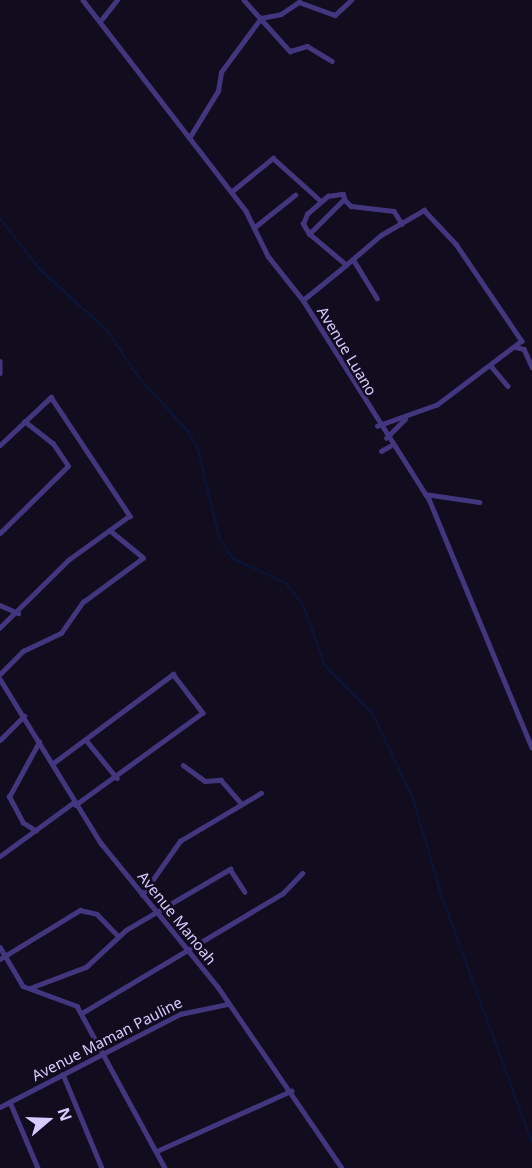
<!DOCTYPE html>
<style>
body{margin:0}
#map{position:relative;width:532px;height:1168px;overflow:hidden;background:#120c1f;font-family:"Noto Sans",sans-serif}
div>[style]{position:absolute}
.stream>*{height:1.5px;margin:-0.75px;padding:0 0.75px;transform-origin:0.75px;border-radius:0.75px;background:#09163c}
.street>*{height:4.5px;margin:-2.25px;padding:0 2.25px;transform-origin:2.25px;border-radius:2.25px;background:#42377e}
span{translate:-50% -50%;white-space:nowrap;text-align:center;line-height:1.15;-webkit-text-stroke:5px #120c1f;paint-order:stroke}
.street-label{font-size:15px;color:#d7cbff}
.north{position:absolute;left:18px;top:1090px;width:60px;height:60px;-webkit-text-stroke:4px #120c1f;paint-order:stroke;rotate:71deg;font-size:16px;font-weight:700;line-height:24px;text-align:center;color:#d7cbff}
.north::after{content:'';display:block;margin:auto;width:21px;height:27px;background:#d7cbff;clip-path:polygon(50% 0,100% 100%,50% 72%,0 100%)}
</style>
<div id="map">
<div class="stream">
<i style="left:0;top:218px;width:65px;rotate:51.9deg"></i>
<i style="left:40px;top:269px;width:92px;rotate:42.4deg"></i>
<i style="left:108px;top:331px;width:54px;rotate:56.3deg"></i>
<i style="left:138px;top:376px;width:76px;rotate:47.7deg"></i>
<i style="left:189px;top:432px;width:18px;rotate:61deg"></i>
<i style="left:198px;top:448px;width:94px;rotate:76.4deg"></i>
<i style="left:220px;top:539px;width:23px;rotate:56deg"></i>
<i style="left:233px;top:558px;width:60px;rotate:25.7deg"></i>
<i style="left:287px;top:584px;width:28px;rotate:52deg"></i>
<i style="left:304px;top:606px;width:63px;rotate:70.4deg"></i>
<i style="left:325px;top:665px;width:69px;rotate:45.6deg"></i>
<i style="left:373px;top:714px;width:92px;rotate:64.3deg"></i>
<i style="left:413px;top:797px;width:100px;rotate:73.7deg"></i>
<i style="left:441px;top:893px;width:264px;rotate:69.9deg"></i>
</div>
<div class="street">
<i style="left:83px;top:0;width:267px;rotate:52.3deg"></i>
<i style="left:246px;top:211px;width:50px;rotate:63.9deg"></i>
<i style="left:268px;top:256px;width:56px;rotate:51.5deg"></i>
<i style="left:303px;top:300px;width:236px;rotate:57.7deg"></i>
<i style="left:429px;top:499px;width:269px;rotate:67.5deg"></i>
<i style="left:244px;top:0;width:69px;rotate:48deg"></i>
<i style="left:290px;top:51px;width:18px;rotate:-16deg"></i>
<i style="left:307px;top:46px;width:29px;rotate:31deg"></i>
<i style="left:102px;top:19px;width:24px;rotate:-52deg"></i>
<i style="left:191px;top:135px;width:52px;rotate:-58.5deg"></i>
<i style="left:218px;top:91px;width:19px;rotate:-81deg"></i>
<i style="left:221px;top:72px;width:67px;rotate:-53.5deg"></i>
<i style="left:261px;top:18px;width:20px;rotate:-11deg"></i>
<i style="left:281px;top:14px;width:22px;rotate:-34deg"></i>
<i style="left:299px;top:2px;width:38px;rotate:20deg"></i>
<i style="left:335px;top:15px;width:22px;rotate:-43deg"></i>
<i style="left:231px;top:192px;width:54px;rotate:-39deg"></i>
<i style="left:273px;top:158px;width:64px;rotate:41.9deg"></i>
<i style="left:256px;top:226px;width:50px;rotate:-38.5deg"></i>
<i style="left:309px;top:234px;width:12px;rotate:-121deg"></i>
<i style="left:303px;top:224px;width:11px;rotate:-68deg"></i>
<i style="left:307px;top:214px;width:28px;rotate:-41deg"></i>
<i style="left:328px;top:196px;width:15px;rotate:-8deg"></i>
<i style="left:343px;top:194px;width:5px;rotate:68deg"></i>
<i style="left:353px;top:259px;width:46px;rotate:58.4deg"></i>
<i style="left:346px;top:265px;width:46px;rotate:-40.6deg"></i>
<i style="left:381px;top:235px;width:50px;rotate:-30.2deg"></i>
<i style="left:424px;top:210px;width:47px;rotate:46.7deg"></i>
<i style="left:456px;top:244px;width:117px;rotate:55.8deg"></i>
<i style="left:522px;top:341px;width:106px;rotate:143deg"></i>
<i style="left:437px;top:405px;width:63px;rotate:160.4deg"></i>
<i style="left:303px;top:300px;width:55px;rotate:-39.1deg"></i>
<i style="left:346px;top:265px;width:48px;rotate:-140deg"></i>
<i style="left:309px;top:234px;width:49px;rotate:-45deg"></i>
<i style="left:344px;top:199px;width:10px;rotate:45deg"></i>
<i style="left:351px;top:206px;width:43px;rotate:6.6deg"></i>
<i style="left:394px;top:211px;width:15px;rotate:58deg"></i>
<i style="left:516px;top:347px;width:8px;rotate:14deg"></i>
<i style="left:524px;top:349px;width:20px;rotate:66deg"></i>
<i style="left:0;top:361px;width:12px;rotate:90deg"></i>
<i style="left:491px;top:366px;width:26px;rotate:50deg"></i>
<i style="left:386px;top:438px;width:27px;rotate:-45deg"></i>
<i style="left:0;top:445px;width:70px;rotate:-43.3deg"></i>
<i style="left:51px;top:397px;width:143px;rotate:56.4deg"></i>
<i style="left:130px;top:516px;width:75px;rotate:144.2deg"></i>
<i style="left:69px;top:560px;width:97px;rotate:135.4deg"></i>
<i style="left:381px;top:451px;width:10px;rotate:-29deg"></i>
<i style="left:425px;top:494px;width:55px;rotate:8.4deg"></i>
<i style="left:0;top:533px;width:95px;rotate:-44.6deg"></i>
<i style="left:68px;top:466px;width:27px;rotate:-124deg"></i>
<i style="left:53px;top:444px;width:36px;rotate:-142deg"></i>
<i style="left:0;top:605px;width:20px;rotate:24deg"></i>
<i style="left:0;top:674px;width:33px;rotate:-45deg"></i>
<i style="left:23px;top:651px;width:42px;rotate:-25.3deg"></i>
<i style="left:61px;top:633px;width:38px;rotate:-55deg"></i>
<i style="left:83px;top:602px;width:74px;rotate:-36.3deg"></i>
<i style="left:143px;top:558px;width:43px;rotate:-140.7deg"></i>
<i style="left:0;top:679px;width:193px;rotate:58.4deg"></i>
<i style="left:101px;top:843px;width:186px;rotate:50.9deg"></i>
<i style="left:218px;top:987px;width:219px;rotate:55.6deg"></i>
<i style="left:0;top:740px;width:34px;rotate:-45deg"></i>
<i style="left:86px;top:740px;width:49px;rotate:50.8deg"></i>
<i style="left:52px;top:764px;width:151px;rotate:-36.6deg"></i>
<i style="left:173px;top:674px;width:49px;rotate:52.4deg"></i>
<i style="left:203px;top:713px;width:157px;rotate:144.1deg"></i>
<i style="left:183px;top:765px;width:27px;rotate:36deg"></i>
<i style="left:205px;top:781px;width:16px;rotate:-4deg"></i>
<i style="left:221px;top:780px;width:29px;rotate:49deg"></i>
<i style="left:36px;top:831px;width:15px;rotate:-148deg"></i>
<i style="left:23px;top:823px;width:30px;rotate:-118deg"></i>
<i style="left:9px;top:797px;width:63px;rotate:-61.4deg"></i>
<i style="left:0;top:856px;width:92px;rotate:-36.1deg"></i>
<i style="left:142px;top:895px;width:66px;rotate:-54.9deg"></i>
<i style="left:180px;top:841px;width:94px;rotate:-30.7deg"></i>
<i style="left:0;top:947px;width:45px;rotate:59.5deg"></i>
<i style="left:23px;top:986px;width:58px;rotate:20.3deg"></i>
<i style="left:77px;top:1006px;width:184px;rotate:61.5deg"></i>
<i style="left:0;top:959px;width:94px;rotate:-31.5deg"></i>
<i style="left:80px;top:910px;width:17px;rotate:13deg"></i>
<i style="left:97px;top:914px;width:30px;rotate:46deg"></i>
<i style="left:30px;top:988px;width:60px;rotate:-20.6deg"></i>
<i style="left:86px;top:967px;width:54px;rotate:-42.8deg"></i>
<i style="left:126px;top:930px;width:121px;rotate:-30.4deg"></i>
<i style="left:230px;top:869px;width:27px;rotate:57deg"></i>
<i style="left:82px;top:1013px;width:233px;rotate:-30.8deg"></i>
<i style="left:282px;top:894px;width:29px;rotate:-46deg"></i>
<i style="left:63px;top:1074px;width:102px;rotate:67.5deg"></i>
<i style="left:10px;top:1102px;width:72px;rotate:67deg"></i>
<i style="left:0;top:1107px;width:203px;rotate:-27.3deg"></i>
<i style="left:180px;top:1014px;width:49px;rotate:-11.8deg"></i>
<i style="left:159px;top:1150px;width:145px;rotate:-24.1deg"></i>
</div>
<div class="street-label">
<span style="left:347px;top:351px;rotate:59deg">Avenue Luano</span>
<span style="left:177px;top:918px;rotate:51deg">Avenue Manoah</span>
<span style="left:107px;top:1039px;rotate:-27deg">Avenue Maman Pauline</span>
</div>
<div class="north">N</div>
</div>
